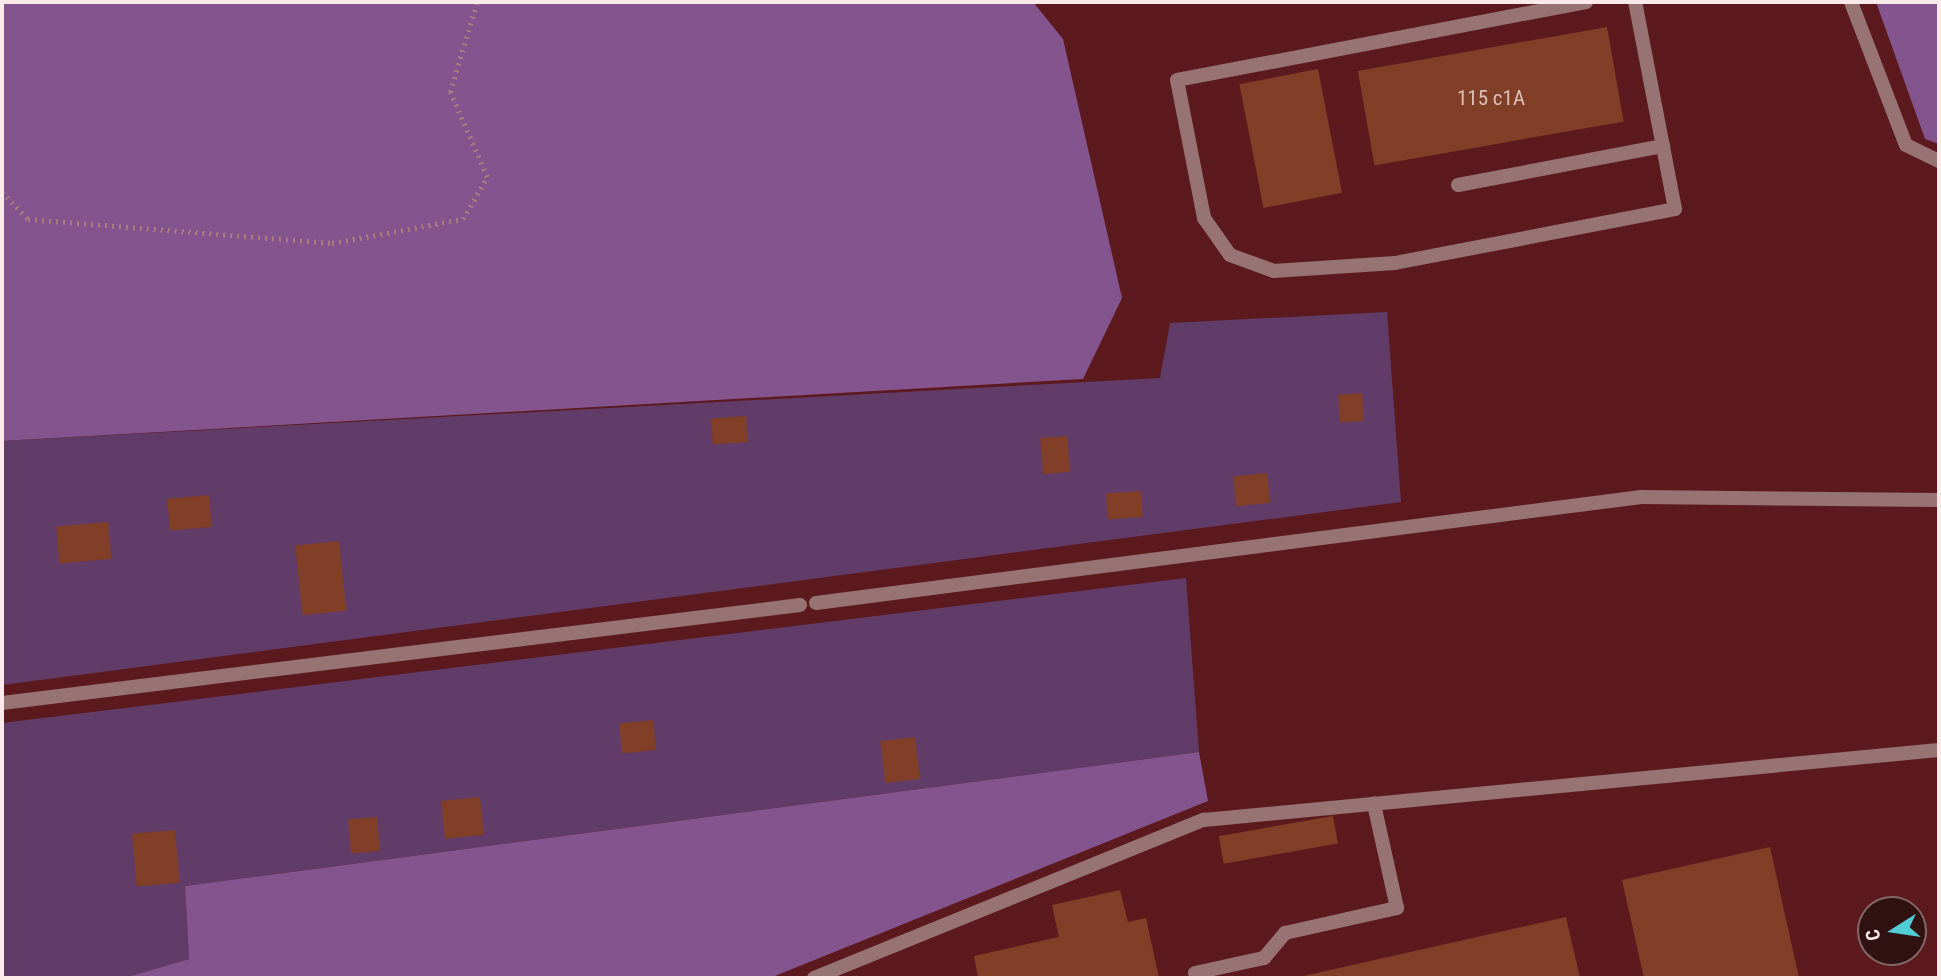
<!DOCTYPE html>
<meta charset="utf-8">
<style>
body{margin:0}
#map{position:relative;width:1941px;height:980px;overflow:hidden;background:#5d1a1e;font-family:"Roboto Condensed",sans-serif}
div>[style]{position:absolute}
.green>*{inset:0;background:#613c68}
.forest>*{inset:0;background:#83548d}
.building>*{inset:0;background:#803f26;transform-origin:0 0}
.path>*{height:4.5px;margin-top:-2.25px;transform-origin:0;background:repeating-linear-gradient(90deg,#a87c7e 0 2px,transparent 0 7px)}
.service>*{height:14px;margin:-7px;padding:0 7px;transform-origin:7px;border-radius:7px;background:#977473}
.minor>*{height:14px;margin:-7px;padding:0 7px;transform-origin:7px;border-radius:7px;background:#977473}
span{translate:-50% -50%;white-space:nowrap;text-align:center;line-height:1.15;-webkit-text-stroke:7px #301212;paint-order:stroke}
.number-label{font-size:21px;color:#ddbfb9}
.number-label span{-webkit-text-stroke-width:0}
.frame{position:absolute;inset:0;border:4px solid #fceaea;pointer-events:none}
.north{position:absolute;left:1857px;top:896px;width:70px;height:70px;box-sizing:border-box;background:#301212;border:2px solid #826868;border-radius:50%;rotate:258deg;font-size:19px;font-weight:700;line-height:28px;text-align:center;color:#fceaea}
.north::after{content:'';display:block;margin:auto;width:24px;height:32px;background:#51ccd3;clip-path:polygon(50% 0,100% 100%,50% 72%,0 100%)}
</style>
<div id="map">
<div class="green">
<i style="clip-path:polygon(1387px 312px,1401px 502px,2px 685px,2px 441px,1160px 378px,1170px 323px)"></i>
<i style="clip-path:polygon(1186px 578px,1199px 752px,185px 886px,189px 959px,124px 978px,2px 978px,2px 723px)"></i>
</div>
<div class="forest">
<i style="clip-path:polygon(2px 2px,1033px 2px,1063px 39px,1122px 298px,1083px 379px,2px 441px)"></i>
<i style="clip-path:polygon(1876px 2px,1939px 2px,1939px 144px,1925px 139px)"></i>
<i style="clip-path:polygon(1199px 752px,1208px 801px,770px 978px,124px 978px,189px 959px,185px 886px)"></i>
</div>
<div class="building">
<i style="left:1607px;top:27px;width:96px;height:253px;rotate:80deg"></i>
<i style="left:1318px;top:69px;width:126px;height:80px;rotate:79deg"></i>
<i style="left:1362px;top:393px;width:28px;height:24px;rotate:86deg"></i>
<i style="left:746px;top:416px;width:26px;height:35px;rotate:86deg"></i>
<i style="left:1067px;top:436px;width:36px;height:27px;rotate:85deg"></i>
<i style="left:1267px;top:473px;width:30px;height:34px;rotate:84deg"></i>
<i style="left:1141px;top:491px;width:26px;height:35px;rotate:86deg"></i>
<i style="left:209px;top:495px;width:32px;height:42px;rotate:85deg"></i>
<i style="left:108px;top:522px;width:37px;height:52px;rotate:85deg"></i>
<i style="left:339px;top:541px;width:70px;height:44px;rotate:84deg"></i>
<i style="left:653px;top:720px;width:30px;height:34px;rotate:84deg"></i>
<i style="left:915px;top:737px;width:42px;height:35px;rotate:83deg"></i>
<i style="left:480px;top:797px;width:38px;height:39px;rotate:84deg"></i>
<i style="left:1333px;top:816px;width:28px;height:116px;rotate:80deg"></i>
<i style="left:377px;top:817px;width:34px;height:29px;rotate:85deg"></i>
<i style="left:175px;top:830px;width:53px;height:43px;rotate:85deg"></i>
<i style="clip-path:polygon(1770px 847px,1799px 978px,1644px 978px,1622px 880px)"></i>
<i style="clip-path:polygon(1120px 890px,1128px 922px,1146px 918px,1159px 978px,978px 978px,974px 956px,1059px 937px,1052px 905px)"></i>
<i style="clip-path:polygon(1566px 917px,1580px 978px,1300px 978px,1299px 977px)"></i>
</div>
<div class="path">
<i style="left:2px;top:192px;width:37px;rotate:46deg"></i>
<i style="left:28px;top:219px;width:305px;rotate:4.5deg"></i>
<i style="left:332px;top:243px;width:133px;rotate:-10.4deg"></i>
<i style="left:463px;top:219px;width:48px;rotate:-60.3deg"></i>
<i style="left:487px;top:177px;width:93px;rotate:-113.5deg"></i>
<i style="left:450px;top:92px;width:94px;rotate:-73.3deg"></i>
</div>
<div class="service">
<i style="left:1586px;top:2px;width:416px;rotate:169.2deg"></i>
<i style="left:1177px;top:80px;width:141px;rotate:78.9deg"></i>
<i style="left:1204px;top:218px;width:45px;rotate:54.9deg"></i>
<i style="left:1230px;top:255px;width:47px;rotate:20deg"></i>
<i style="left:1274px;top:271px;width:121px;rotate:-3.8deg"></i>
<i style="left:1395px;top:263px;width:285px;rotate:-10.9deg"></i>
<i style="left:1675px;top:209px;width:211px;rotate:-100.9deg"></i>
<i style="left:1851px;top:2px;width:153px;rotate:69deg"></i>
<i style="left:1906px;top:145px;width:37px;rotate:26deg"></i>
<i style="left:1458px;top:185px;width:209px;rotate:-10.8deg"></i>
<i style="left:816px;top:603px;width:832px;rotate:-7.32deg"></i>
<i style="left:1641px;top:497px;width:298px;rotate:0.6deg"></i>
<i style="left:1195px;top:973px;width:71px;rotate:-12.3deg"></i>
<i style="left:1264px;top:958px;width:33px;rotate:-50deg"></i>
<i style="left:1285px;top:933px;width:115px;rotate:-12.6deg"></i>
<i style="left:1397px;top:908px;width:107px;rotate:-102.5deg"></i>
<i style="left:814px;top:978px;width:421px;rotate:-22.1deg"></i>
<i style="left:1204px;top:820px;width:738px;rotate:-5.44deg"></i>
</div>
<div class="minor">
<i style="left:2px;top:703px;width:804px;rotate:-7deg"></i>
</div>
<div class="number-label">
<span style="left:1491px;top:98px">115 с1А</span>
</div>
<div class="frame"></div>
<div class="north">С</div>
</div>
